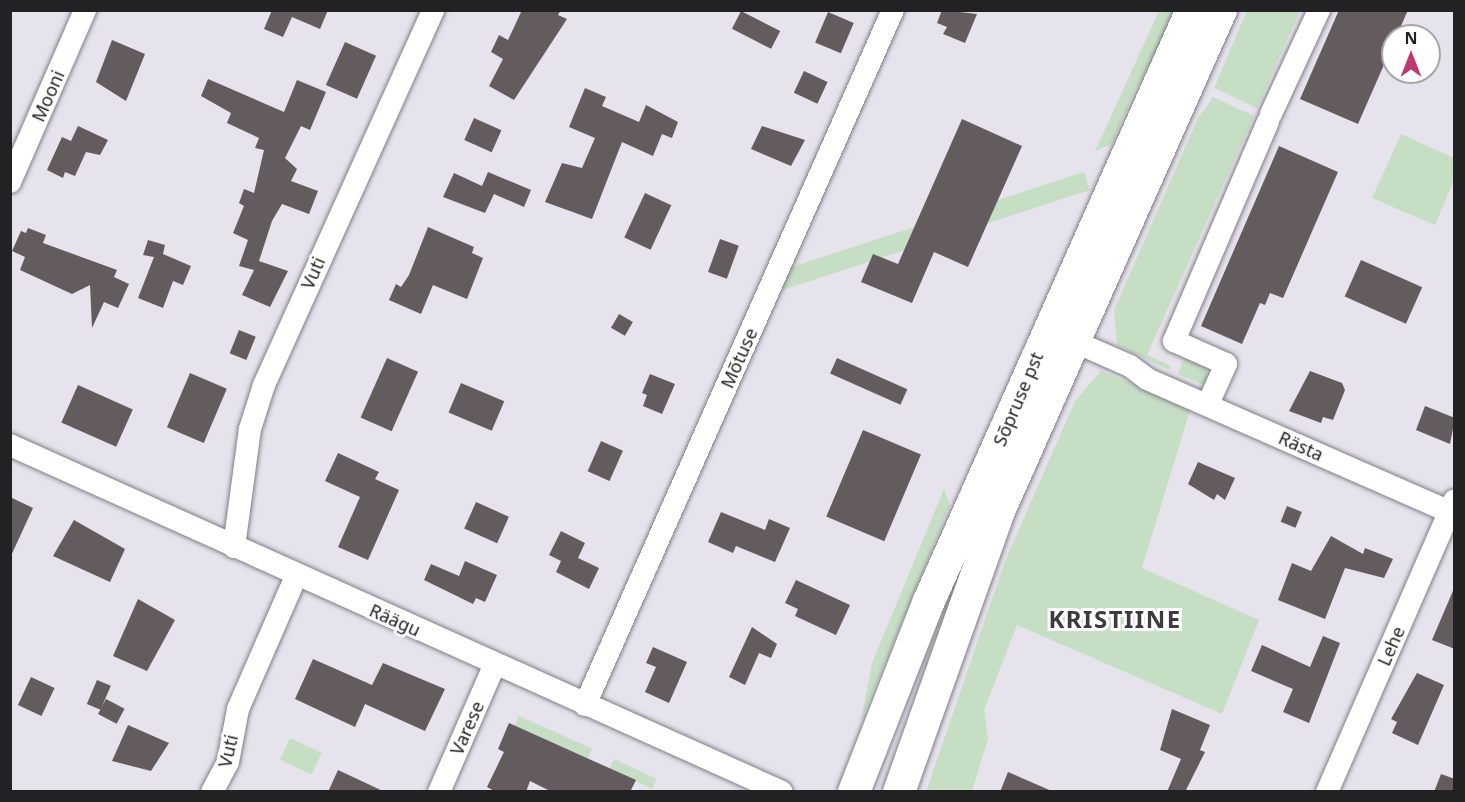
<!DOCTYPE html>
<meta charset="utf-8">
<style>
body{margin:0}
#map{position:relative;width:1465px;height:802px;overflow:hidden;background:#e6e3ec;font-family:"Noto Sans",sans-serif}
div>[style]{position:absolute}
.green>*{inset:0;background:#c6dfc4;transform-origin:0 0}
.building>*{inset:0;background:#645b5e;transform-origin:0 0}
.roads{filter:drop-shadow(0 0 2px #817d86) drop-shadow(0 0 2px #817d86)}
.street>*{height:22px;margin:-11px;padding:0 11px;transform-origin:11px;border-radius:11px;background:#fff}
.secondary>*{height:32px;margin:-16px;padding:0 16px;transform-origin:16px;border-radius:16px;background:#fff}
span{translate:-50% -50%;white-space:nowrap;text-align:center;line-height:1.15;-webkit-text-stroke:6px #fff;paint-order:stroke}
.street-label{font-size:18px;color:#222124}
.district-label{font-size:24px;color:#3d3a42;font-weight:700;letter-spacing:1.5px}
.frame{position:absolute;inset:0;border:12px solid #222124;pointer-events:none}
.north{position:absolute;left:1381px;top:24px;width:60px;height:60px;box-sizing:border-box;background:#fff;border:2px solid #a7a6a7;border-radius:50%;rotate:0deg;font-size:16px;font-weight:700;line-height:24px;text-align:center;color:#222124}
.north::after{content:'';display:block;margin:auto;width:21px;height:27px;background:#c0366f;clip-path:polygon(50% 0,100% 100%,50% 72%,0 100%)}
</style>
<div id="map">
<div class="green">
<i style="clip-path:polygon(1247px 10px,1300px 11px,1257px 108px,1214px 88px)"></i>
<i style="clip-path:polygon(1159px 11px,1182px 11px,1135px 90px,1112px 144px,1095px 151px)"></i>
<i style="clip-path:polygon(1213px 97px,1254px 116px,1147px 355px,1171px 366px,1169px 370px,1117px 345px,1114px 310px,1198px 118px)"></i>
<i style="clip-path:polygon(1401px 134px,1454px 158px,1454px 180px,1435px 225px,1372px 198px)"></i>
<i style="left:1084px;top:172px;width:19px;height:322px;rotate:72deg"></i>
<i style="clip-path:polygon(1185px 357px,1207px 367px,1206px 386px,1178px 374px)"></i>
<i style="clip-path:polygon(1101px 371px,1191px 407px,1142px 568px,1259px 620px,1222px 714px,1017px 625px,984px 710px,988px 739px,972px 791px,926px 792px,1005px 561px,1075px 401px)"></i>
<i style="clip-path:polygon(944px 489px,950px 505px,861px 721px,872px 663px)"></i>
<i style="left:519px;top:716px;width:80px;height:11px;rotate:24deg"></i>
<i style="left:290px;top:738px;width:35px;height:24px;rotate:25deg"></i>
<i style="left:614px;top:759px;width:47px;height:11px;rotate:25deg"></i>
</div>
<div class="building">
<i style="clip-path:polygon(272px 10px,328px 10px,320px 29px,292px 17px,283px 37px,264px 29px)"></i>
<i style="clip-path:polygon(522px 10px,561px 10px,558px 15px,567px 19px,514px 100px,489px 86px,503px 59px,491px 52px,499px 35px,508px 40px)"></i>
<i style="clip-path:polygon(942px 10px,977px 14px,965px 43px,943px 34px,947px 27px,937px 23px)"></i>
<i style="clip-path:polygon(1339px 10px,1408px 10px,1358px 124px,1300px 99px)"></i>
<i style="left:741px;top:11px;width:44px;height:20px;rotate:27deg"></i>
<i style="left:828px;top:12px;width:28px;height:33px;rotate:23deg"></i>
<i style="clip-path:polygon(112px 40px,145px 54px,126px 101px,96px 82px)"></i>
<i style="left:345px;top:42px;width:34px;height:47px;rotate:24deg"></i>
<i style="left:804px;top:71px;width:26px;height:24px;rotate:25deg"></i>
<i style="clip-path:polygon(208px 79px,284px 112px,297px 80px,326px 92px,310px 130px,301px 126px,285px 158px,297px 169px,291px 181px,318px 191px,309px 214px,282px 204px,272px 221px,259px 261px,288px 271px,270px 307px,242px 295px,254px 270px,239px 266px,248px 240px,233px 233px,244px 206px,239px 203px,244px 189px,254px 193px,264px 150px,255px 148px,259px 138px,227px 123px,231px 113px,201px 96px)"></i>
<i style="clip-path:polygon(585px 88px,606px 97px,602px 106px,639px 122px,646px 105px,678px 122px,672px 138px,662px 134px,653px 156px,622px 142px,592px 219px,545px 202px,562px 163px,582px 168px,595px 138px,569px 127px)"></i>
<i style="left:474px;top:118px;width:30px;height:24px;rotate:24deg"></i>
<i style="clip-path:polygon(962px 119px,1022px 146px,968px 267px,934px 252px,912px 303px,861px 282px,873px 254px,898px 264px)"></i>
<i style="clip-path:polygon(78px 126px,108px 140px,100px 155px,86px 152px,75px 176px,65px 172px,63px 178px,47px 170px,62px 137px,71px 141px)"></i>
<i style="clip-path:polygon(762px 126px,805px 140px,791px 166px,751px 149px)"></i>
<i style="clip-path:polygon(1279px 146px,1338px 172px,1283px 298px,1270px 293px,1265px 305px,1260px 303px,1242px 344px,1201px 326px)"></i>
<i style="clip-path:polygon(488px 172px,531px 190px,524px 207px,494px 194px,485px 213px,443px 197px,454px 173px,482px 186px)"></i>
<i style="left:645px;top:193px;width:29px;height:49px;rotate:25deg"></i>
<i style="clip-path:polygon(428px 227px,474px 247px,472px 253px,483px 258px,467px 299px,433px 285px,421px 314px,389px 300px,396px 284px,401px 287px,409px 275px)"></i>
<i style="clip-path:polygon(28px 228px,46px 235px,43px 243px,117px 270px,114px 277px,129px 284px,118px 308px,104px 302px,92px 328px,90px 285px,72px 294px,20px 270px,25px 257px,12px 251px,21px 231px,26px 233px)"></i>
<i style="left:720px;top:239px;width:20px;height:35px;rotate:20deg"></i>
<i style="clip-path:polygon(148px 240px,165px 245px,163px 254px,191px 266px,183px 285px,173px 281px,163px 308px,138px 298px,154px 257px,143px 255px)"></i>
<i style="left:1361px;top:260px;width:67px;height:40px;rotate:24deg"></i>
<i style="left:619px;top:314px;width:16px;height:16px;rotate:30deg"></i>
<i style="left:239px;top:330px;width:18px;height:25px;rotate:22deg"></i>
<i style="left:387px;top:358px;width:34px;height:65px;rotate:24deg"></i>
<i style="left:837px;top:358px;width:77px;height:17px;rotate:24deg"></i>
<i style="clip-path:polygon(1310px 371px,1342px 383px,1345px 390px,1333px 420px,1323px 417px,1321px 423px,1289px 411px)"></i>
<i style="left:190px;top:373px;width:40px;height:59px;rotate:23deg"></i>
<i style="clip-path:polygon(650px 374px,675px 384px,662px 414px,643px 406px,647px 395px,642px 393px)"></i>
<i style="left:461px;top:383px;width:47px;height:32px;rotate:23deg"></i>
<i style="left:78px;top:385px;width:60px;height:41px;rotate:24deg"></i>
<i style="clip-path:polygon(1425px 406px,1455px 418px,1450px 444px,1416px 430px)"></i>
<i style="left:863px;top:430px;width:63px;height:94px;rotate:23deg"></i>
<i style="left:601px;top:441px;width:24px;height:33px;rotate:24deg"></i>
<i style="clip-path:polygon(338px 453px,379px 472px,375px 479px,399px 490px,368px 560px,338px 547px,360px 497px,325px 481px)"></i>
<i style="clip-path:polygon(1198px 462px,1235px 478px,1225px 500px,1217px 494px,1214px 500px,1188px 484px)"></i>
<i style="clip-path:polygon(10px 497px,33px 508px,10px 558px)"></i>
<i style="left:476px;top:502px;width:36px;height:29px;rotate:24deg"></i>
<i style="left:1287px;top:506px;width:16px;height:17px;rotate:22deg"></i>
<i style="clip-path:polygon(721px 512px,765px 530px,769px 519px,790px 528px,775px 562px,736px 546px,733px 553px,708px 542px)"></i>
<i style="clip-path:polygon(74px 520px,125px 549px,110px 582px,53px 556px)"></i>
<i style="clip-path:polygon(561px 531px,585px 543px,578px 558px,599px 568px,589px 589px,556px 572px,561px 561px,549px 555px)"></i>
<i style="clip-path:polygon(1331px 536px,1363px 554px,1365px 548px,1393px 559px,1384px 578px,1345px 568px,1325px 619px,1278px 600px,1292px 563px,1311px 571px)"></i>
<i style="clip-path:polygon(465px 561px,497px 575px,485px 602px,476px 598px,473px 604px,424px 580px,431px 564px,459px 576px)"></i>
<i style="clip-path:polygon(796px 580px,850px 605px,836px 635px,795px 616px,798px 609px,785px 603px)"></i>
<i style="clip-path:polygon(1455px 586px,1455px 649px,1432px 640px)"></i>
<i style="clip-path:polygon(138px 599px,175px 620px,147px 671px,113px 656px)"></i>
<i style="clip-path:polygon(752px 627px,777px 644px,771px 658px,759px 653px,745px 685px,729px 677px)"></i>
<i style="clip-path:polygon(1323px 636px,1340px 643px,1309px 723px,1283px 712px,1293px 689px,1251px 671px,1262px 645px,1310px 667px)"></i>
<i style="clip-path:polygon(653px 647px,687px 662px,669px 703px,645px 692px,656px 667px,646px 663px)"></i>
<i style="clip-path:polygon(313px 659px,372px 685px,383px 663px,445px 689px,425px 731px,365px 704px,355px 727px,295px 699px)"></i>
<i style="clip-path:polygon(1417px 673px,1444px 685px,1418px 745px,1392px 733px,1397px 722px,1391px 719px)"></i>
<i style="left:31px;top:677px;width:26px;height:31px;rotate:25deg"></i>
<i style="left:97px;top:680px;width:15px;height:26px;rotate:23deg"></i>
<i style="left:106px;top:699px;width:21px;height:17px;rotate:28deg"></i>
<i style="clip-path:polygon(1172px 709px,1210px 725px,1200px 750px,1205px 752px,1185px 792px,1167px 792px,1181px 759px,1160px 750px)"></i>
<i style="clip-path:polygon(509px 723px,589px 759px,636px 780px,630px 792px,552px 792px,530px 781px,526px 792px,496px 792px,487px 787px,504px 752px,498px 749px)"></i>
<i style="clip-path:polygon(128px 725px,169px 743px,151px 771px,112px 761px)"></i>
<i style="clip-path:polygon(338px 770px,385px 792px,328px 792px)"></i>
<i style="clip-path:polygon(1008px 772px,1054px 792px,1000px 792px)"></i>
<i style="clip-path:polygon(1441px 774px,1455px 779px,1455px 792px,1434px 792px)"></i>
</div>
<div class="roads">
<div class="street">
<i style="left:1271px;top:114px;width:115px;rotate:-65.2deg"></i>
<i style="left:10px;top:182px;width:188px;rotate:-66.4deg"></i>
<i style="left:1073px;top:341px;width:62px;rotate:23.7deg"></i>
<i style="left:1130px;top:366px;width:21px;rotate:37deg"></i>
<i style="left:1147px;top:379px;width:335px;rotate:23.7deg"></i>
<i style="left:1208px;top:404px;width:44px;rotate:-65.8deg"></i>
<i style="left:1226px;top:364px;width:57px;rotate:-156.1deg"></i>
<i style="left:1174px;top:341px;width:238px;rotate:-66.8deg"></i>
<i style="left:10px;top:445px;width:846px;rotate:24.2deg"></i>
<i style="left:234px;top:547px;width:119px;rotate:-82.3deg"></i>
<i style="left:250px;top:429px;width:46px;rotate:-72.3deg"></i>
<i style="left:264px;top:385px;width:411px;rotate:-65.7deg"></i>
<i style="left:585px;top:705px;width:760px;rotate:-66.1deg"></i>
<i style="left:212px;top:792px;width:34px;rotate:-62deg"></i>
<i style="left:228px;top:762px;width:54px;rotate:-79.3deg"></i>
<i style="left:238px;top:709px;width:145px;rotate:-66.4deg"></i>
<i style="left:439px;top:792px;width:140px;rotate:-66.4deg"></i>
<i style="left:1327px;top:792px;width:318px;rotate:-66.4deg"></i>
</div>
<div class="secondary">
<i style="left:854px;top:792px;width:205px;rotate:-68.6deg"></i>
<i style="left:929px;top:601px;width:647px;rotate:-66.01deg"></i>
<i style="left:899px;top:792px;width:300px;rotate:-70.4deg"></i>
<i style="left:1000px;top:509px;width:546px;rotate:-66.11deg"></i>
</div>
</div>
<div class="street-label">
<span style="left:48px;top:96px;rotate:-66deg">Mooni</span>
<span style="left:313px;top:273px;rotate:-66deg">Vuti</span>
<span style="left:739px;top:358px;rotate:-66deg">Mõtuse</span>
<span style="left:1018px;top:399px;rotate:-67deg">Sõpruse pst</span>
<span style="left:1301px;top:446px;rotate:24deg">Rästa</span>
<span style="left:395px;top:620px;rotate:24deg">Räägu</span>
<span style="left:1391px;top:646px;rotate:-66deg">Lehe</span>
<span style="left:467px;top:728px;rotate:-66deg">Varese</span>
<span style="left:228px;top:751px;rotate:-77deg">Vuti</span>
</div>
<div class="district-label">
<span style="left:1115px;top:619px">KRISTIINE</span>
</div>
<div class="frame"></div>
<div class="north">N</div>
</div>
